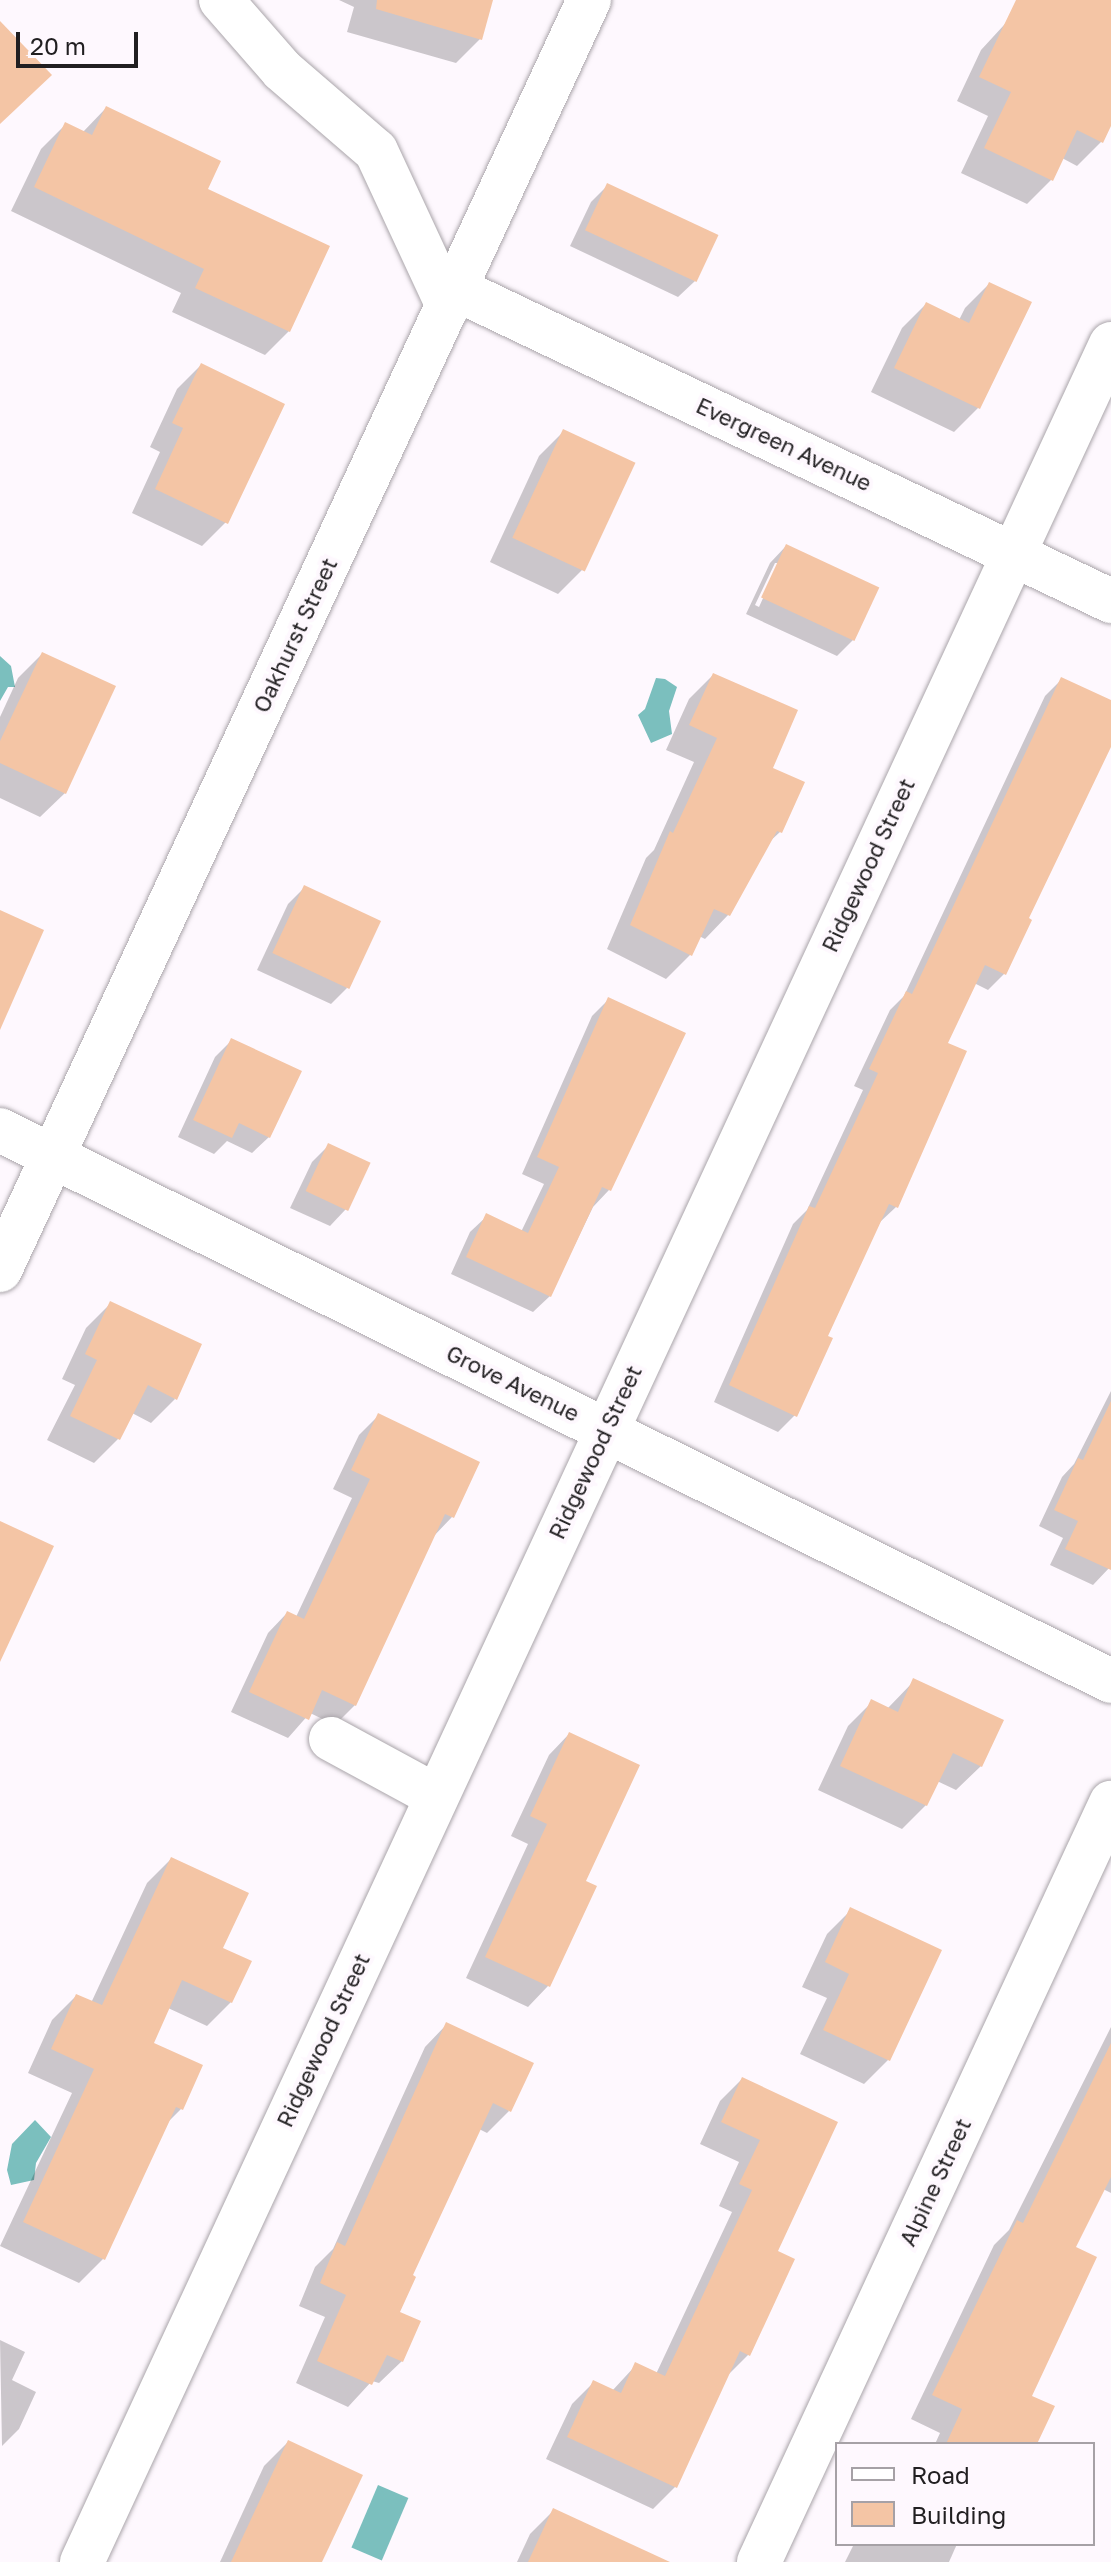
<!DOCTYPE html>
<style>
body{margin:0}
#map{position:relative;width:1111px;height:2562px;overflow:hidden;background:#fef8fe;font-family:"Golos Text",sans-serif}
div>[style]{position:absolute}
.water>*{inset:0;background:#7bbfbe;transform-origin:0 0}
.shadow>*{inset:0;background:#0003}
.building>*{inset:0;background:#f4c5a5;transform-origin:0 0}
.roads{filter:drop-shadow(0 0 2px #aaa5aa) drop-shadow(0 0 2px #aaa5aa)}
.minor>*{height:44px;margin:-22px;padding:0 22px;transform-origin:22px;border-radius:22px;background:#fff}
span{translate:-50% -50%;white-space:nowrap;text-align:center;line-height:1.15;-webkit-text-stroke:8px #fef8fe;paint-order:stroke}
.street-label{font-size:22px;color:#211f21}
.legend{position:absolute;left:835px;top:2442px;width:260px;height:104px;box-sizing:border-box;background:#fef8fe;border:2px solid #a6a1a6;margin:0;padding:10px 14px;list-style:none;font-size:24px;color:#211f21}
.legend li{display:flex;align-items:center;gap:16px;height:40px}
.legend b{width:40px;border:2px solid #a6a1a6}
.scale{position:absolute;left:16px;top:32px;width:122px;height:36px;box-sizing:border-box;border:4px solid #211f21;border-top:0;padding-left:10px;font-size:24px;line-height:28px;white-space:nowrap;color:#211f21;-webkit-text-stroke:6px #fef8fe;paint-order:stroke}
</style>
<div id="map">
<div class="water">
<i style="clip-path:polygon(0 656px,11px 666px,15px 687px,8px 687px,0 701px)"></i>
<i style="clip-path:polygon(656px 678px,665px 679px,677px 687px,669px 711px,672px 734px,651px 743px,638px 715px,645px 709px)"></i>
<i style="clip-path:polygon(35px 2120px,51px 2137px,36px 2163px,34px 2180px,11px 2185px,7px 2170px,12px 2144px)"></i>
<i style="left:378px;top:2485px;width:33px;height:68px;rotate:23deg"></i>
</div>
<div class="shadow">
<i style="clip-path:polygon(339px 0,491px 0,480px 39px,456px 63px,347px 32px,354px 7px)"></i>
<i style="clip-path:polygon(1027px 0,1111px 0,1111px 121px,1101px 142px,1077px 166px,1062px 158px,1051px 180px,1027px 204px,961px 173px,988px 116px,957px 101px,981px 50px)"></i>
<i style="clip-path:polygon(106px 108px,205px 190px,289px 331px,265px 355px,172px 312px,181px 293px,11px 211px,41px 149px,65px 125px,82px 133px)"></i>
<i style="clip-path:polygon(607px 186px,695px 281px,678px 297px,570px 246px,591px 202px)"></i>
<i style="clip-path:polygon(989px 284px,978px 408px,954px 432px,871px 392px,902px 328px,926px 304px,959px 320px,965px 308px)"></i>
<i style="clip-path:polygon(201px 365px,226px 522px,202px 546px,132px 513px,160px 452px,150px 447px,177px 389px)"></i>
<i style="clip-path:polygon(563px 432px,582px 570px,558px 594px,490px 562px,539px 456px)"></i>
<i style="clip-path:polygon(evenodd,786px 546px,853px 640px,837px 656px,746px 614px,770px 563px,786px 546px,775px 563px,779px 563px,759px 607px,755px 605px,775px 563px)"></i>
<i style="clip-path:polygon(42px 654px,65px 793px,40px 817px,0 798px,0 717px,18px 678px)"></i>
<i style="clip-path:polygon(713px 675px,770px 769px,780px 832px,767px 844px,729px 914px,705px 939px,699px 936px,690px 955px,666px 979px,607px 949px,646px 858px,654px 850px,694px 762px,666px 750px,689px 699px)"></i>
<i style="clip-path:polygon(1061px 680px,1111px 703px,1111px 742px,1026px 919px,1005px 973px,988px 990px,974px 983px,946px 1044px,896px 1207px,879px 1223px,825px 1337px,795px 1415px,778px 1432px,714px 1402px,793px 1224px,807px 1210px,863px 1090px,854px 1086px,890px 1010px,904px 996px,1045px 696px)"></i>
<i style="clip-path:polygon(304px 888px,347px 988px,331px 1004px,257px 970px,288px 904px)"></i>
<i style="clip-path:polygon(609px 999px,609px 1190px,593px 1207px,550px 1296px,533px 1312px,451px 1274px,470px 1232px,487px 1216px,521px 1232px,544px 1184px,522px 1174px,592px 1016px)"></i>
<i style="clip-path:polygon(232px 1040px,269px 1137px,252px 1153px,227px 1141px,214px 1154px,178px 1137px,215px 1057px)"></i>
<i style="clip-path:polygon(328px 1146px,346px 1209px,330px 1226px,290px 1208px,312px 1162px)"></i>
<i style="clip-path:polygon(111px 1303px,175px 1399px,151px 1423px,132px 1413px,118px 1439px,94px 1463px,47px 1440px,75px 1385px,62px 1379px,86px 1328px)"></i>
<i style="clip-path:polygon(1111px 1391px,1111px 1566px,1093px 1585px,1050px 1565px,1063px 1538px,1039px 1526px,1062px 1477px,1074px 1464px)"></i>
<i style="clip-path:polygon(378px 1416px,478px 1463px,452px 1517px,432px 1538px,355px 1705px,335px 1725px,310px 1713px,288px 1738px,231px 1712px,268px 1633px,287px 1613px,296px 1617px,352px 1498px,333px 1489px,359px 1435px)"></i>
<i style="clip-path:polygon(914px 1681px,981px 1766px,956px 1790px,937px 1781px,926px 1805px,902px 1829px,818px 1790px,848px 1726px,872px 1702px,887px 1709px)"></i>
<i style="clip-path:polygon(569px 1734px,584px 1882px,595px 1887px,548px 1986px,528px 2007px,466px 1978px,528px 1844px,511px 1836px,549px 1755px)"></i>
<i style="clip-path:polygon(171px 1859px,220px 1949px,231px 2002px,207px 2026px,168px 2008px,152px 2044px,181px 2109px,166px 2124px,103px 2259px,79px 2283px,0 2246px,72px 2093px,28px 2073px,52px 2020px,76px 1996px,91px 2003px,147px 1883px)"></i>
<i style="clip-path:polygon(851px 1910px,888px 2060px,864px 2084px,800px 2054px,827px 1998px,802px 1987px,827px 1934px)"></i>
<i style="clip-path:polygon(447px 2024px,509px 2111px,487px 2133px,479px 2129px,410px 2276px,397px 2313px,402px 2361px,379px 2383px,372px 2381px,348px 2407px,296px 2383px,325px 2317px,299px 2306px,315px 2267px,333px 2249px,425px 2047px)"></i>
<i style="clip-path:polygon(1111px 2027px,1111px 2193px,1103px 2189px,1074px 2248px,1029px 2397px,1035px 2444px,935px 2444px,940px 2433px,911px 2419px,994px 2245px,1009px 2230px)"></i>
<i style="clip-path:polygon(742px 2079px,836px 2123px,775px 2252px,749px 2354px,726px 2377px,675px 2487px,653px 2509px,546px 2459px,572px 2404px,594px 2382px,612px 2391px,636px 2365px,656px 2374px,732px 2212px,719px 2206px,739px 2162px,700px 2144px,720px 2101px)"></i>
<i style="clip-path:polygon(0 2340px,25px 2352px,12px 2380px,36px 2392px,19px 2429px,2px 2446px)"></i>
<i style="clip-path:polygon(288px 2442px,320px 2562px,220px 2562px,264px 2466px)"></i>
<i style="clip-path:polygon(554px 2510px,645px 2562px,517px 2562px,530px 2534px)"></i>
<i style="clip-path:polygon(854px 2544px,957px 2544px,949px 2562px,845px 2562px)"></i>
</div>
<div class="building">
<i style="clip-path:polygon(377px 0,493px 0,482px 40px,376px 9px)"></i>
<i style="clip-path:polygon(1016px 0,1111px 0,1111px 126px,1103px 143px,1077px 130px,1053px 181px,984px 148px,1011px 92px,979px 77px)"></i>
<i style="clip-path:polygon(0 21px,52px 75px,0 124px)"></i>
<i style="clip-path:polygon(106px 106px,221px 161px,208px 189px,330px 246px,290px 332px,195px 288px,204px 269px,34px 187px,65px 122px,92px 135px)"></i>
<i style="left:607px;top:183px;width:123px;height:52px;rotate:25deg"></i>
<i style="clip-path:polygon(989px 282px,1032px 302px,980px 409px,894px 368px,926px 302px,969px 323px)"></i>
<i style="clip-path:polygon(201px 363px,285px 404px,228px 524px,155px 489px,183px 428px,172px 423px)"></i>
<i style="left:563px;top:429px;width:80px;height:120px;rotate:25deg"></i>
<i style="left:786px;top:544px;width:103px;height:59px;rotate:25deg"></i>
<i style="clip-path:polygon(42px 652px,116px 686px,66px 794px,0 763px,0 741px)"></i>
<i style="clip-path:polygon(713px 673px,798px 710px,773px 768px,805px 782px,782px 833px,777px 831px,730px 916px,714px 909px,692px 956px,630px 925px,670px 831px,673px 833px,717px 738px,689px 725px)"></i>
<i style="clip-path:polygon(1061px 677px,1111px 700px,1111px 747px,1029px 918px,1032px 920px,1006px 975px,985px 965px,948px 1043px,967px 1051px,898px 1208px,889px 1204px,828px 1336px,833px 1338px,797px 1417px,729px 1385px,809px 1206px,815px 1208px,878px 1073px,869px 1069px,906px 991px,912px 994px)"></i>
<i style="left:304px;top:885px;width:85px;height:75px;rotate:25deg"></i>
<i style="clip-path:polygon(0 910px,44px 930px,0 1030px)"></i>
<i style="clip-path:polygon(608px 997px,686px 1033px,611px 1191px,602px 1187px,551px 1297px,466px 1257px,486px 1213px,528px 1233px,559px 1167px,537px 1157px)"></i>
<i style="clip-path:polygon(231px 1038px,302px 1071px,270px 1138px,239px 1123px,232px 1138px,193px 1120px)"></i>
<i style="left:328px;top:1143px;width:47px;height:53px;rotate:25deg"></i>
<i style="clip-path:polygon(110px 1301px,202px 1344px,177px 1400px,148px 1385px,120px 1440px,70px 1416px,97px 1360px,85px 1354px)"></i>
<i style="clip-path:polygon(1111px 1401px,1111px 1570px,1065px 1549px,1078px 1521px,1054px 1510px,1078px 1458px,1083px 1460px)"></i>
<i style="clip-path:polygon(378px 1413px,480px 1462px,454px 1518px,445px 1514px,356px 1706px,322px 1690px,309px 1720px,249px 1692px,287px 1611px,304px 1619px,370px 1479px,351px 1470px)"></i>
<i style="clip-path:polygon(0 1521px,54px 1546px,0 1662px)"></i>
<i style="clip-path:polygon(913px 1678px,1004px 1720px,982px 1767px,953px 1753px,927px 1806px,840px 1766px,871px 1699px,898px 1712px)"></i>
<i style="clip-path:polygon(569px 1732px,640px 1765px,586px 1881px,597px 1886px,550px 1987px,485px 1957px,547px 1824px,530px 1816px)"></i>
<i style="clip-path:polygon(171px 1857px,249px 1893px,223px 1948px,252px 1961px,232px 2003px,182px 1980px,154px 2043px,203px 2065px,183px 2110px,176px 2107px,105px 2260px,23px 2222px,94px 2069px,51px 2049px,76px 1994px,102px 2005px)"></i>
<i style="clip-path:polygon(850px 1907px,942px 1950px,890px 2061px,823px 2030px,849px 1974px,825px 1962px)"></i>
<i style="clip-path:polygon(446px 2022px,534px 2063px,511px 2112px,493px 2103px,413px 2275px,416px 2277px,400px 2312px,421px 2321px,403px 2362px,387px 2355px,372px 2385px,317px 2361px,346px 2295px,320px 2283px,337px 2242px,345px 2246px)"></i>
<i style="clip-path:polygon(1111px 2043px,1111px 2177px,1076px 2247px,1097px 2257px,1032px 2396px,1055px 2406px,1037px 2444px,946px 2444px,962px 2409px,932px 2395px,1017px 2220px,1023px 2223px)"></i>
<i style="clip-path:polygon(742px 2077px,838px 2122px,778px 2251px,795px 2259px,750px 2356px,740px 2351px,677px 2488px,567px 2437px,593px 2380px,621px 2393px,635px 2362px,665px 2376px,752px 2190px,739px 2184px,760px 2140px,721px 2122px)"></i>
<i style="clip-path:polygon(288px 2440px,363px 2475px,322px 2562px,231px 2562px)"></i>
<i style="clip-path:polygon(553px 2508px,670px 2562px,528px 2562px)"></i>
</div>
<div class="roads">
<div class="minor">
<i style="left:221px;top:0;width:93px;rotate:48.9deg"></i>
<i style="left:282px;top:70px;width:124px;rotate:40.8deg"></i>
<i style="left:376px;top:151px;width:171px;rotate:65.1deg"></i>
<i style="left:456px;top:289px;width:726px;rotate:25.47deg"></i>
<i style="left:0;top:1130px;width:1240px;rotate:26.38deg"></i>
<i style="left:0;top:1270px;width:1400px;rotate:-65.12deg"></i>
<i style="left:331px;top:1739px;width:119px;rotate:28.5deg"></i>
<i style="left:82px;top:2562px;width:2445px;rotate:-65.11deg"></i>
<i style="left:759px;top:2562px;width:837px;rotate:-65.12deg"></i>
</div>
</div>
<div class="street-label">
<span style="left:784px;top:444px;rotate:25deg">Evergreen Avenue</span>
<span style="left:295px;top:635px;rotate:-65deg">Oakhurst Street</span>
<span style="left:868px;top:865px;rotate:-65deg">Ridgewood Street</span>
<span style="left:513px;top:1383px;rotate:26deg">Grove Avenue</span>
<span style="left:595px;top:1452px;rotate:-65deg">Ridgewood Street</span>
<span style="left:323px;top:2040px;rotate:-65deg">Ridgewood Street</span>
<span style="left:935px;top:2182px;rotate:-65deg">Alpine Street</span>
</div>
<ul class="legend">
<li><b style="height:10px;background:#fff"></b>Road</li>
<li><b style="height:22px;background:#f4c5a5"></b>Building</li>
</ul>
<div class="scale">20 m</div>
</div>
